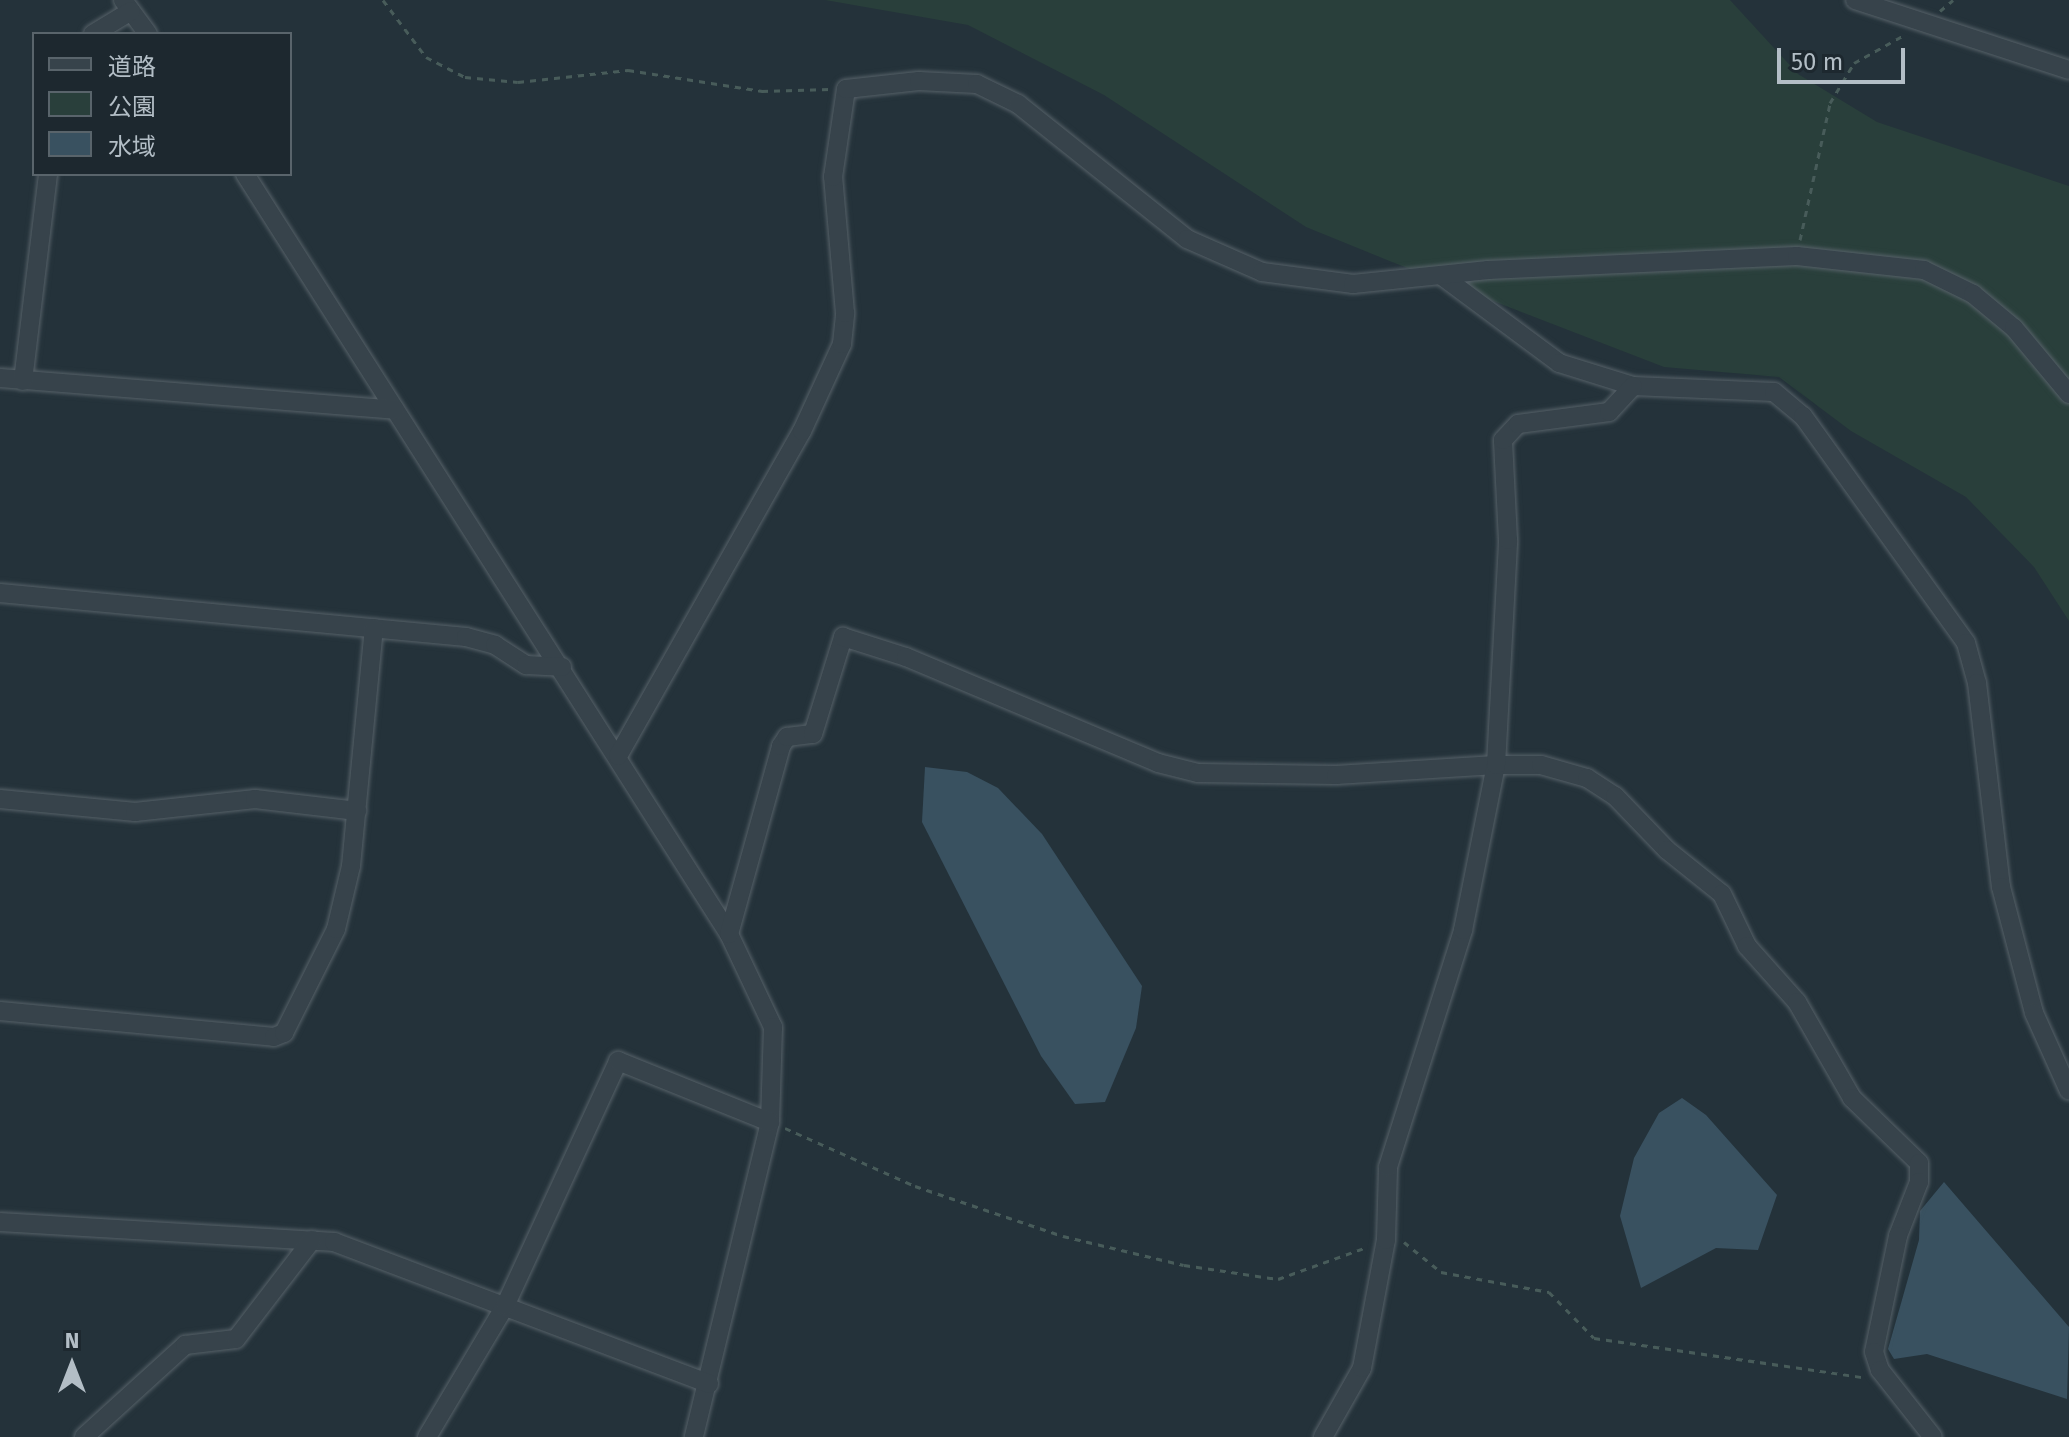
<!DOCTYPE html>
<meta charset="utf-8">
<style>
body{margin:0}
#map{position:relative;width:2069px;height:1437px;overflow:hidden;background:#24323a;font-family:"Fira Sans","Noto Sans JP",sans-serif}
div>[style]{position:absolute}
.green>*{inset:0;background:#293f3b}
.water>*{inset:0;background:#395160}
.path>*{height:3px;margin-top:-1.5px;transform-origin:0;background:repeating-linear-gradient(90deg,#485c5a 0 6px,transparent 0 12px)}
.roads{filter:drop-shadow(0 0 2px #566168) drop-shadow(0 0 2px #566168)}
.minor>*{height:18px;margin:-9px;padding:0 9px;transform-origin:9px;border-radius:9px;background:#37434b}
span{translate:-50% -50%;white-space:nowrap;text-align:center;line-height:1.15;-webkit-text-stroke:8px #1d282f;paint-order:stroke}
.legend{position:absolute;left:32px;top:32px;width:260px;height:144px;box-sizing:border-box;background:#1d282f;border:2px solid #59646b;margin:0;padding:10px 14px;list-style:none;font-size:24px;color:#b3bec6}
.legend li{display:flex;align-items:center;gap:16px;height:40px}
.legend b{width:40px;border:2px solid #59646b}
.north{position:absolute;left:32px;top:1325px;width:80px;height:80px;-webkit-text-stroke:6px #1d282f;paint-order:stroke;rotate:0deg;font-size:22px;font-weight:700;line-height:32px;text-align:center;color:#b3bec6}
.north::after{content:'';display:block;margin:auto;width:28px;height:36px;background:#b3bec6;clip-path:polygon(50% 0,100% 100%,50% 72%,0 100%)}
.scale{position:absolute;left:1777px;top:48px;width:128px;height:36px;box-sizing:border-box;border:4px solid #b3bec6;border-top:0;padding-left:10px;font-size:24px;line-height:28px;white-space:nowrap;color:#b3bec6;-webkit-text-stroke:6px #1d282f;paint-order:stroke}
</style>
<div id="map">
<div class="green">
<i style="clip-path:polygon(825px 0,1730px 0,1798px 74px,1877px 122px,2069px 186px,2069px 621px,2034px 567px,1966px 497px,1851px 431px,1779px 377px,1664px 367px,1392px 262px,1306px 227px,1104px 95px,968px 25px)"></i>
</div>
<div class="water">
<i style="clip-path:polygon(925px 767px,967px 772px,998px 788px,1042px 834px,1142px 986px,1136px 1028px,1105px 1102px,1075px 1104px,1041px 1056px,922px 822px)"></i>
<i style="clip-path:polygon(1682px 1098px,1706px 1115px,1777px 1195px,1758px 1250px,1716px 1248px,1641px 1288px,1620px 1216px,1634px 1158px,1659px 1113px)"></i>
<i style="clip-path:polygon(1944px 1182px,2069px 1327px,2067px 1399px,1927px 1354px,1894px 1359px,1888px 1349px,1919px 1240px,1920px 1211px)"></i>
</div>
<div class="path">
<i style="left:383px;top:0;width:71px;rotate:53deg"></i>
<i style="left:426px;top:57px;width:44px;rotate:27.1deg"></i>
<i style="left:465px;top:77px;width:53px;rotate:5.4deg"></i>
<i style="left:518px;top:82px;width:111px;rotate:-6.2deg"></i>
<i style="left:628px;top:70px;width:136px;rotate:8.9deg"></i>
<i style="left:762px;top:91px;width:68px;rotate:-1.7deg"></i>
<i style="left:1940px;top:11px;width:17px;rotate:-40deg"></i>
<i style="left:1800px;top:240px;width:140px;rotate:-77.6deg"></i>
<i style="left:1830px;top:103px;width:47px;rotate:-59deg"></i>
<i style="left:1854px;top:63px;width:57px;rotate:-29.2deg"></i>
<i style="left:785px;top:1128px;width:142px;rotate:24deg"></i>
<i style="left:915px;top:1186px;width:156px;rotate:18.7deg"></i>
<i style="left:1063px;top:1236px;width:124px;rotate:13.5deg"></i>
<i style="left:1184px;top:1265px;width:95px;rotate:8.5deg"></i>
<i style="left:1278px;top:1279px;width:95px;rotate:-19.8deg"></i>
<i style="left:1404px;top:1242px;width:48px;rotate:39deg"></i>
<i style="left:1441px;top:1272px;width:110px;rotate:10.5deg"></i>
<i style="left:1549px;top:1292px;width:64px;rotate:45.6deg"></i>
<i style="left:1594px;top:1338px;width:271px;rotate:8.3deg"></i>
</div>
<div class="roads">
<div class="minor">
<i style="left:123px;top:0;width:42px;rotate:53.7deg"></i>
<i style="left:1855px;top:0;width:225px;rotate:18.1deg"></i>
<i style="left:93px;top:34px;width:44px;rotate:-31.2deg"></i>
<i style="left:245px;top:174px;width:901px;rotate:57.51deg"></i>
<i style="left:729px;top:934px;width:103px;rotate:64.7deg"></i>
<i style="left:773px;top:1027px;width:95px;rotate:91.8deg"></i>
<i style="left:770px;top:1122px;width:324px;rotate:103.6deg"></i>
<i style="left:1442px;top:276px;width:146px;rotate:36.6deg"></i>
<i style="left:1559px;top:363px;width:77px;rotate:17.3deg"></i>
<i style="left:1633px;top:386px;width:141px;rotate:2.4deg"></i>
<i style="left:1774px;top:392px;width:38px;rotate:40deg"></i>
<i style="left:1803px;top:416px;width:279px;rotate:54.3deg"></i>
<i style="left:1966px;top:643px;width:41px;rotate:74.6deg"></i>
<i style="left:1977px;top:683px;width:205px;rotate:83.3deg"></i>
<i style="left:2001px;top:887px;width:130px;rotate:75.3deg"></i>
<i style="left:2034px;top:1013px;width:85px;rotate:65.8deg"></i>
<i style="left:0;top:378px;width:396px;rotate:4.6deg"></i>
<i style="left:23px;top:381px;width:209px;rotate:-83.1deg"></i>
<i style="left:0;top:593px;width:468px;rotate:5.4deg"></i>
<i style="left:466px;top:637px;width:30px;rotate:15deg"></i>
<i style="left:495px;top:645px;width:37px;rotate:33deg"></i>
<i style="left:526px;top:665px;width:36px;rotate:3deg"></i>
<i style="left:618px;top:756px;width:373px;rotate:-60.5deg"></i>
<i style="left:802px;top:431px;width:96px;rotate:-65.3deg"></i>
<i style="left:842px;top:344px;width:31px;rotate:-84deg"></i>
<i style="left:845px;top:313px;width:137px;rotate:-95deg"></i>
<i style="left:833px;top:177px;width:89px;rotate:-81.6deg"></i>
<i style="left:846px;top:89px;width:73px;rotate:-6.3deg"></i>
<i style="left:919px;top:81px;width:58px;rotate:3deg"></i>
<i style="left:977px;top:84px;width:46px;rotate:26deg"></i>
<i style="left:1018px;top:104px;width:216px;rotate:38.6deg"></i>
<i style="left:1187px;top:239px;width:82px;rotate:23.7deg"></i>
<i style="left:1262px;top:272px;width:92px;rotate:7.5deg"></i>
<i style="left:1353px;top:284px;width:136px;rotate:-5.9deg"></i>
<i style="left:1488px;top:270px;width:309px;rotate:-2.6deg"></i>
<i style="left:1797px;top:256px;width:128px;rotate:6.3deg"></i>
<i style="left:1924px;top:270px;width:55px;rotate:26.1deg"></i>
<i style="left:1973px;top:294px;width:53px;rotate:39.7deg"></i>
<i style="left:2014px;top:328px;width:86px;rotate:50.2deg"></i>
<i style="left:0;top:799px;width:136px;rotate:5.5deg"></i>
<i style="left:135px;top:812px;width:121px;rotate:-6.2deg"></i>
<i style="left:255px;top:799px;width:103px;rotate:6.7deg"></i>
<i style="left:729px;top:934px;width:195px;rotate:-74.5deg"></i>
<i style="left:781px;top:746px;width:11px;rotate:-56deg"></i>
<i style="left:787px;top:737px;width:26px;rotate:-7deg"></i>
<i style="left:813px;top:734px;width:102px;rotate:-72.8deg"></i>
<i style="left:843px;top:637px;width:66px;rotate:17.6deg"></i>
<i style="left:906px;top:657px;width:273px;rotate:22.8deg"></i>
<i style="left:1158px;top:763px;width:41px;rotate:14deg"></i>
<i style="left:1198px;top:773px;width:138px;rotate:0.8deg"></i>
<i style="left:1336px;top:775px;width:160px;rotate:-3.6deg"></i>
<i style="left:1496px;top:765px;width:45px"></i>
<i style="left:1541px;top:765px;width:48px;rotate:15.8deg"></i>
<i style="left:1587px;top:778px;width:33px;rotate:33deg"></i>
<i style="left:1615px;top:796px;width:75px;rotate:46.1deg"></i>
<i style="left:1667px;top:850px;width:70px;rotate:38.7deg"></i>
<i style="left:1722px;top:894px;width:58px;rotate:64.3deg"></i>
<i style="left:1747px;top:946px;width:75px;rotate:48.2deg"></i>
<i style="left:1797px;top:1002px;width:111px;rotate:60.2deg"></i>
<i style="left:1852px;top:1098px;width:93px;rotate:44.1deg"></i>
<i style="left:1919px;top:1163px;width:19px;rotate:90deg"></i>
<i style="left:1919px;top:1182px;width:58px;rotate:111.3deg"></i>
<i style="left:1898px;top:1236px;width:118px;rotate:101.7deg"></i>
<i style="left:1874px;top:1352px;width:19px;rotate:72deg"></i>
<i style="left:1880px;top:1370px;width:85px;rotate:51.7deg"></i>
<i style="left:0;top:1011px;width:275px;rotate:5.4deg"></i>
<i style="left:274px;top:1037px;width:11px;rotate:-22deg"></i>
<i style="left:284px;top:1033px;width:116px;rotate:-63.4deg"></i>
<i style="left:336px;top:929px;width:65px;rotate:-76.6deg"></i>
<i style="left:351px;top:866px;width:239px;rotate:-84.5deg"></i>
<i style="left:0;top:1222px;width:335px;rotate:3.4deg"></i>
<i style="left:334px;top:1242px;width:401px;rotate:20.7deg"></i>
<i style="left:84px;top:1437px;width:137px;rotate:-42.3deg"></i>
<i style="left:185px;top:1345px;width:51px;rotate:-6.7deg"></i>
<i style="left:236px;top:1339px;width:125px;rotate:-52.5deg"></i>
<i style="left:427px;top:1437px;width:152px;rotate:-59.2deg"></i>
<i style="left:505px;top:1306px;width:270px;rotate:-65.2deg"></i>
<i style="left:618px;top:1061px;width:164px;rotate:21.9deg"></i>
<i style="left:1323px;top:1437px;width:79px;rotate:-60.5deg"></i>
<i style="left:1362px;top:1368px;width:130px;rotate:-79.4deg"></i>
<i style="left:1386px;top:1240px;width:73px;rotate:-88.4deg"></i>
<i style="left:1388px;top:1167px;width:249px;rotate:-72.4deg"></i>
<i style="left:1463px;top:930px;width:168px;rotate:-78.7deg"></i>
<i style="left:1496px;top:765px;width:225px;rotate:-86.9deg"></i>
<i style="left:1508px;top:540px;width:100px;rotate:-92.9deg"></i>
<i style="left:1503px;top:440px;width:22px;rotate:-47deg"></i>
<i style="left:1518px;top:424px;width:92px;rotate:-7.5deg"></i>
<i style="left:1609px;top:412px;width:35px;rotate:-47deg"></i>
</div>
</div>
<ul class="legend">
<li><b style="height:10px;background:#37434b"></b>道路</li>
<li><b style="height:22px;background:#293f3b"></b>公園</li>
<li><b style="height:22px;background:#395160"></b>水域</li>
</ul>
<div class="north">N</div>
<div class="scale">50 m</div>
</div>
